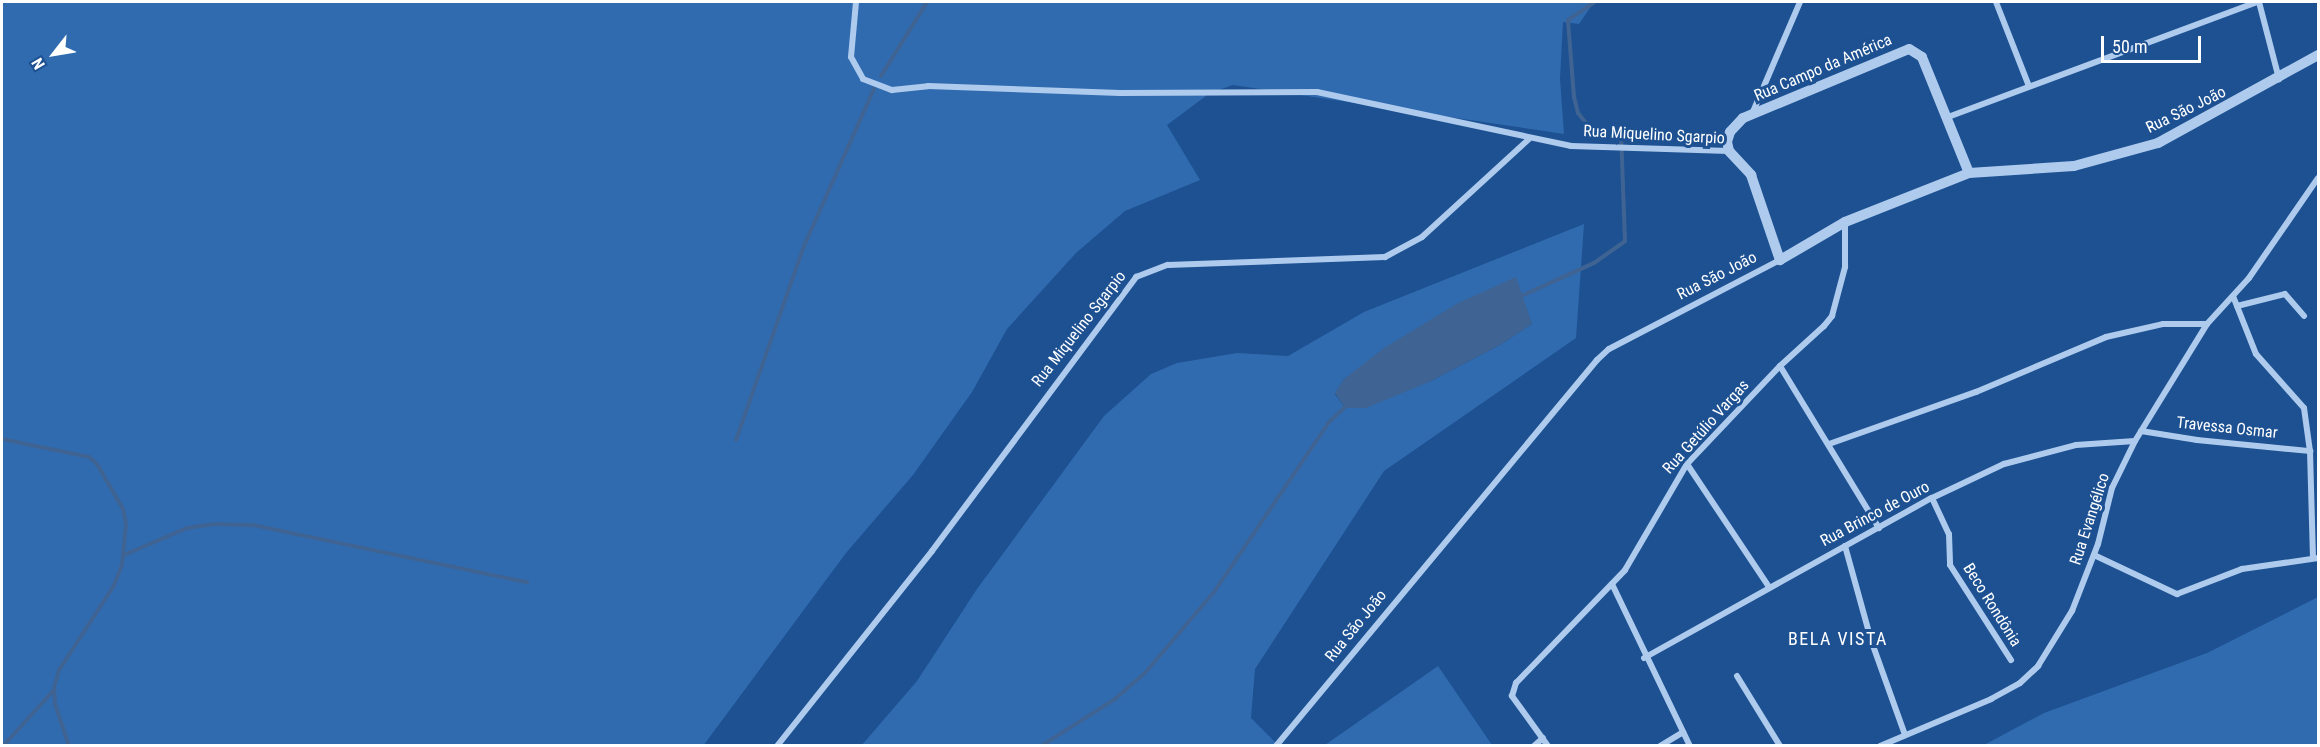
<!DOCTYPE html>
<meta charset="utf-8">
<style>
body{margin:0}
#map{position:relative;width:2320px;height:747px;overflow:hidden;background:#1d5192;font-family:"Roboto Condensed",sans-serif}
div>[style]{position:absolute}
.green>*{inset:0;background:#306bb0}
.water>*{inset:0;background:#3f6493}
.stream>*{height:4px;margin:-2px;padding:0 2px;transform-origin:2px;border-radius:2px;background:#3f6493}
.minor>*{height:6px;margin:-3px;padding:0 3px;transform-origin:3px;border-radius:3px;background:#aecbee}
.tertiary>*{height:10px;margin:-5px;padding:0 5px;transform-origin:5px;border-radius:5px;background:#aecbee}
span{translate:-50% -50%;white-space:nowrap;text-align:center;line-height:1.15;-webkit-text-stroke:6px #1d5192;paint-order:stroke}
.street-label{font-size:16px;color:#fff}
.neighbourhood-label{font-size:18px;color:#fff;letter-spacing:1.5px}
.frame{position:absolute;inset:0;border:3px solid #fff;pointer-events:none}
.north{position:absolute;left:24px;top:24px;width:60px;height:60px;-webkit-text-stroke:4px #1d5192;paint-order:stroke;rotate:239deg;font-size:16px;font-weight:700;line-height:24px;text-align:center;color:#fff}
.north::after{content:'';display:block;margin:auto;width:21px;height:27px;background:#fff;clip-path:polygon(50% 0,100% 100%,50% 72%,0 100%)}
.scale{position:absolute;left:2101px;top:36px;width:100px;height:27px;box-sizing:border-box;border:3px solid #fff;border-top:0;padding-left:8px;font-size:18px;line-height:21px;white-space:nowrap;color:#fff;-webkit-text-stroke:4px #1d5192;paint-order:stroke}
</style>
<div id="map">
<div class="green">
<i style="clip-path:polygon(2px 2px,1594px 2px,1579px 24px,1563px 22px,1560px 79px,1564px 134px,1233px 85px,1210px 93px,1167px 125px,1200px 180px,1125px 211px,1076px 253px,1007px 329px,972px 392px,913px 475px,846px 553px,703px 746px,2px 745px)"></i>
<i style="clip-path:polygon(evenodd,1584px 224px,1576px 338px,1384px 471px,1255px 669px,1251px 718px,1278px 745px,861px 746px,917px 681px,977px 589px,1104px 416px,1151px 374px,1177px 363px,1237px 353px,1288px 356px,1364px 312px,1584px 224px,1515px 278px,1532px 324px,1500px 345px,1429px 382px,1345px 408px,1335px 394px,1344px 379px,1515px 278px)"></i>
<i style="clip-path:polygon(2318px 597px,2318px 745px,1984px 745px,2044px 713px,2207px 653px)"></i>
<i style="clip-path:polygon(1438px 666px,1492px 745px,1325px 745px)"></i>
</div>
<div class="water">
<i style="clip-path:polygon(1516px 277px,1532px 324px,1500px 345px,1429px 382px,1366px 408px,1345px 408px,1335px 393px,1344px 379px,1384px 348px,1458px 303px)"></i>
</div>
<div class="stream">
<i style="left:881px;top:76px;width:87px;rotate:-58.1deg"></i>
<i style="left:1519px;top:297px;width:82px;rotate:-24.4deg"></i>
<i style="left:1594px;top:263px;width:38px;rotate:-35deg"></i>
<i style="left:1625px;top:241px;width:107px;rotate:-92.1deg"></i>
<i style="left:1621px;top:134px;width:33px;rotate:-168deg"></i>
<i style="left:1589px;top:127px;width:18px;rotate:-128deg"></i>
<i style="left:1578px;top:113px;width:16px;rotate:-104deg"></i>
<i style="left:1574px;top:97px;width:77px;rotate:-94.5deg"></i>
<i style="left:1568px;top:20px;width:32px;rotate:-34deg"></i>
<i style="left:2px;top:439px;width:89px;rotate:11.7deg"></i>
<i style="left:89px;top:457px;width:11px;rotate:41deg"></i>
<i style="left:97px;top:464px;width:52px;rotate:60deg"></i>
<i style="left:123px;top:509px;width:15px;rotate:79deg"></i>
<i style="left:126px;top:524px;width:41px;rotate:95.6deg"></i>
<i style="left:122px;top:565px;width:24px;rotate:112deg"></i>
<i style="left:113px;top:587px;width:99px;rotate:123deg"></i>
<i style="left:59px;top:670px;width:19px;rotate:106deg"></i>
<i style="left:54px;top:688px;width:16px;rotate:86deg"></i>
<i style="left:55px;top:704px;width:44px;rotate:71.6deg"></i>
<i style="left:736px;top:440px;width:206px;rotate:-70.7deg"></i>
<i style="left:804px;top:246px;width:172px;rotate:-66deg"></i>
<i style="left:124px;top:555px;width:69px;rotate:-23.2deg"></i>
<i style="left:187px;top:528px;width:28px;rotate:-8deg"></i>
<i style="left:215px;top:524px;width:38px;rotate:2deg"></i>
<i style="left:253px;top:525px;width:280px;rotate:11.8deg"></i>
<i style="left:3px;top:746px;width:74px;rotate:-47.7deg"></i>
<i style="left:1041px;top:746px;width:88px;rotate:-32.4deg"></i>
<i style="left:1115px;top:699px;width:40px;rotate:-41deg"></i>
<i style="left:1145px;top:673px;width:106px;rotate:-49.6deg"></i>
<i style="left:1214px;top:592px;width:205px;rotate:-55.9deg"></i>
<i style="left:1329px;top:422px;width:26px;rotate:-43deg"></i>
</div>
<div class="minor">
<i style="left:856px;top:2px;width:55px;rotate:95.2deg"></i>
<i style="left:851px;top:57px;width:25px;rotate:61deg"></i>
<i style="left:863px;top:79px;width:31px;rotate:21deg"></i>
<i style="left:892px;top:90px;width:36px;rotate:-6deg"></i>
<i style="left:928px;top:86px;width:192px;rotate:2.1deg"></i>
<i style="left:1120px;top:93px;width:197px;rotate:-0.3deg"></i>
<i style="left:1317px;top:92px;width:260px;rotate:12deg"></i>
<i style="left:1571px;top:146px;width:158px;rotate:1.8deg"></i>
<i style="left:1996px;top:2px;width:90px;rotate:68.6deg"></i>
<i style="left:2259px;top:2px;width:80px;rotate:75.4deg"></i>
<i style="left:1752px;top:114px;width:122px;rotate:-66.8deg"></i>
<i style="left:1948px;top:117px;width:330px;rotate:-20.4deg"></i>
<i style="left:2233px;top:296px;width:62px;rotate:68.4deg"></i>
<i style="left:2256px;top:354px;width:72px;rotate:48.4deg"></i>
<i style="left:2304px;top:408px;width:43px;rotate:82.1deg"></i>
<i style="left:2310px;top:451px;width:107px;rotate:88.4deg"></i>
<i style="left:2237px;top:306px;width:49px;rotate:-14deg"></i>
<i style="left:2285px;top:294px;width:29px;rotate:49deg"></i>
<i style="left:1780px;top:366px;width:190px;rotate:58.6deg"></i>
<i style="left:2141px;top:431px;width:57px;rotate:9.1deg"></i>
<i style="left:2197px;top:440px;width:114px;rotate:5.6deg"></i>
<i style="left:1829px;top:444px;width:156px;rotate:-19.5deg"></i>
<i style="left:1976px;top:392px;width:141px;rotate:-22.9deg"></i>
<i style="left:2106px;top:337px;width:58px;rotate:-12.8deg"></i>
<i style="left:2163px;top:324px;width:44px"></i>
<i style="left:1687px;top:464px;width:148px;rotate:56.3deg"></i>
<i style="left:1932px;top:498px;width:40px;rotate:65deg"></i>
<i style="left:1949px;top:534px;width:31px;rotate:88deg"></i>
<i style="left:1950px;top:565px;width:113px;rotate:57.3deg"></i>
<i style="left:1845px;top:546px;width:98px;rotate:74.5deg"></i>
<i style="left:1871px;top:640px;width:101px;rotate:70.3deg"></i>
<i style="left:2094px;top:555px;width:92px;rotate:25.2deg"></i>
<i style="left:2177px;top:594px;width:70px;rotate:-21deg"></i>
<i style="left:2242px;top:569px;width:77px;rotate:-8.2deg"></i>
<i style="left:1612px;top:584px;width:180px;rotate:64.3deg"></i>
<i style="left:1644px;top:658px;width:329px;rotate:-29.1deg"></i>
<i style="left:1932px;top:498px;width:80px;rotate:-25.3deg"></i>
<i style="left:2004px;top:464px;width:74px;rotate:-14.8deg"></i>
<i style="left:2076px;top:445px;width:59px;rotate:-3.9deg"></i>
<i style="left:1737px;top:676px;width:82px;rotate:58.4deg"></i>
<i style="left:777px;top:746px;width:249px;rotate:-51.5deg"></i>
<i style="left:932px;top:551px;width:342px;rotate:-53.3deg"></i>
<i style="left:1136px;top:277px;width:34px;rotate:-21deg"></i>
<i style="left:1168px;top:265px;width:217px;rotate:-2.1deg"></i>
<i style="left:1385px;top:257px;width:42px;rotate:-28.4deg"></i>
<i style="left:1422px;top:237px;width:145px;rotate:-42.5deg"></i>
<i style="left:1276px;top:746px;width:502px;rotate:-50.25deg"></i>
<i style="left:1597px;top:360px;width:16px;rotate:-43deg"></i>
<i style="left:1609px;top:349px;width:193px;rotate:-27.5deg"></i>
<i style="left:1534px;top:746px;width:12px;rotate:-42deg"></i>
<i style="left:1548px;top:746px;width:62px;rotate:-125.8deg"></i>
<i style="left:1512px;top:696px;width:14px;rotate:-73deg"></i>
<i style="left:1516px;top:683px;width:157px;rotate:-46deg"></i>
<i style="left:1625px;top:570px;width:123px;rotate:-59.7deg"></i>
<i style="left:1687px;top:464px;width:135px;rotate:-46.5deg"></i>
<i style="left:1780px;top:366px;width:59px;rotate:-42.3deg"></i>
<i style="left:1824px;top:326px;width:13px;rotate:-51deg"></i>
<i style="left:1832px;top:316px;width:51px;rotate:-75.1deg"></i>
<i style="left:1845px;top:267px;width:45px;rotate:-90deg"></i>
<i style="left:1660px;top:746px;width:27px;rotate:-31deg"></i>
<i style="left:1880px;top:746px;width:121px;rotate:-22.9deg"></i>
<i style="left:1991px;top:699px;width:33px;rotate:-29deg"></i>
<i style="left:2020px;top:683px;width:25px;rotate:-43deg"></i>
<i style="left:2038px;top:666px;width:65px;rotate:-58.3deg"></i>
<i style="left:2072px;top:611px;width:72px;rotate:-68.8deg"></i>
<i style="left:2098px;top:544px;width:58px;rotate:-76deg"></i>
<i style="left:2112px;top:488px;width:52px;rotate:-63.9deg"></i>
<i style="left:2135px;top:441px;width:137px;rotate:-58.4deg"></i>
<i style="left:2207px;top:324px;width:62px;rotate:-47.6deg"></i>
<i style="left:2249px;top:278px;width:121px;rotate:-55.4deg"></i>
</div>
<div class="tertiary">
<i style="left:1969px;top:173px;width:125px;rotate:-112.1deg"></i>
<i style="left:1922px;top:57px;width:15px;rotate:-148deg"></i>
<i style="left:1909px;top:49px;width:180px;rotate:157.4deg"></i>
<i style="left:1743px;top:118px;width:19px;rotate:133deg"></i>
<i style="left:1730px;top:132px;width:10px;rotate:107deg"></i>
<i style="left:1727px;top:142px;width:9px;rotate:77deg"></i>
<i style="left:1729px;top:151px;width:33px;rotate:47deg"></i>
<i style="left:1751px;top:175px;width:90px;rotate:71.2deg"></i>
<i style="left:1780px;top:260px;width:75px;rotate:-30.3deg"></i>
<i style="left:1845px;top:222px;width:133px;rotate:-21.6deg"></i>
<i style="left:1969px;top:173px;width:105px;rotate:-3.8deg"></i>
<i style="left:2074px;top:166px;width:87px;rotate:-15.3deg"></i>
<i style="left:2158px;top:143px;width:183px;rotate:-28.8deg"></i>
</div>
<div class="street-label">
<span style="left:1823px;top:68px;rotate:-23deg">Rua Campo da América</span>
<span style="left:2186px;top:110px;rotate:-26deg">Rua São João</span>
<span style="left:1654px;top:135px;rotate:3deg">Rua Miquelino Sgarpio</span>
<span style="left:1717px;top:276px;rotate:-27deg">Rua São João</span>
<span style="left:1079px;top:329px;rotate:-52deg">Rua Miquelino Sgarpio</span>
<span style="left:1706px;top:427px;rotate:-48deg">Rua Getúlio Vargas</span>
<span style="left:2227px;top:428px;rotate:6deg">Travessa Osmar</span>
<span style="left:1875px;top:514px;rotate:-28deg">Rua Brinco de Ouro</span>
<span style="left:2090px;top:519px;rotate:-72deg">Rua Evangélico</span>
<span style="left:1992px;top:605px;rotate:58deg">Beco Rondônia</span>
<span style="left:1356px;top:626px;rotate:-51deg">Rua São João</span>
</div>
<div class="neighbourhood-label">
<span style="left:1838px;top:639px">BELA VISTA</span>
</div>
<div class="frame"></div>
<div class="north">N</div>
<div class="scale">50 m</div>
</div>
